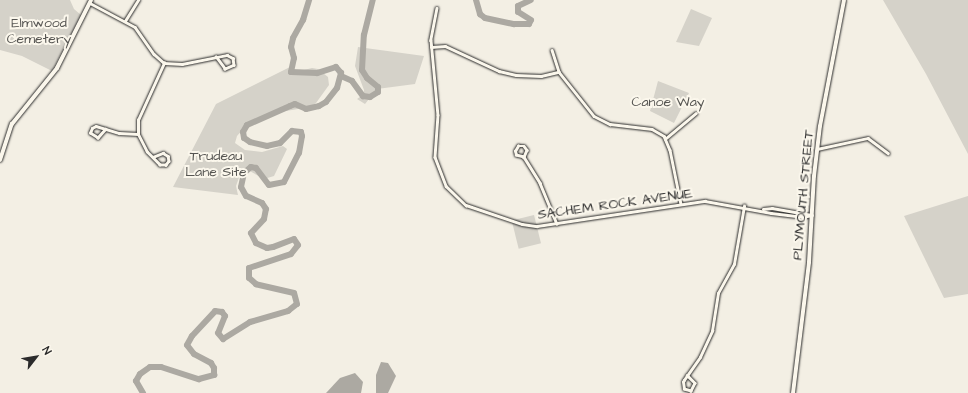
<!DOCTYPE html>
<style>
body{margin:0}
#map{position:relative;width:968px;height:393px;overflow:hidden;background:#f3efe4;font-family:"Architects Daughter",sans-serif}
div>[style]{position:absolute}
.green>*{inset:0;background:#d5d2c9;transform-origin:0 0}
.water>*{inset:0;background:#aca9a2}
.river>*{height:6px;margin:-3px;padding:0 3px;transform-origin:3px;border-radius:3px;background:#aca9a2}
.roads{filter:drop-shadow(0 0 1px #2b2b2b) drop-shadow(0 0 1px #2b2b2b)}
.street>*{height:2.5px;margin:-1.25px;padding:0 1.25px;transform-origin:1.25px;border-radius:1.25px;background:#fbf7ec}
.secondary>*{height:4px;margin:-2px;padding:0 2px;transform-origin:2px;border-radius:2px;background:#fbf7ec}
span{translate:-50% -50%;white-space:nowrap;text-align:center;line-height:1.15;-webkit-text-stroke:4px #fbf7ec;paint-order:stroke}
.park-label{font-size:14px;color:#565552}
.street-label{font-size:14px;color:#2b2b2b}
.north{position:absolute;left:16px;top:337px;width:40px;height:40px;-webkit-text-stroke:3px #fbf7ec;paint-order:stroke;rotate:59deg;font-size:11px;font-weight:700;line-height:16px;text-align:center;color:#2b2b2b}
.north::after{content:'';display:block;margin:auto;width:14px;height:18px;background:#2b2b2b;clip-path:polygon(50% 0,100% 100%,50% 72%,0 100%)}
</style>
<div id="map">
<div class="green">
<i style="clip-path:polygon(0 0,70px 0,74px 9px,81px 15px,52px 71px,22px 56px,0 50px)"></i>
<i style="clip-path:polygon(883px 0,968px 0,968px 154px,926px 74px)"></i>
<i style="clip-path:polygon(691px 9px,712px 18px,699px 46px,676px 42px)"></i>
<i style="clip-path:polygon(358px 47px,424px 56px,415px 84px,377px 89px,365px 104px,357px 99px,364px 94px,364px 90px,355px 66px)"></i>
<i style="clip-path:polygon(292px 66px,296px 72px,312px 68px,318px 69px,328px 77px,329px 85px,316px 103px,310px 107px,268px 114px,245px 127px,237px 136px,235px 143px,245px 150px,262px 152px,283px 146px,287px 149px,274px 176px,264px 179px,248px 170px,241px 172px,236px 186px,238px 195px,173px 187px,216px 104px)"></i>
<i style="clip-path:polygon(658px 81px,689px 93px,674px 123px,650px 111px)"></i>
<i style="clip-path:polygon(968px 196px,968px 294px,944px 298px,904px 216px)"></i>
<i style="left:534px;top:215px;width:29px;height:23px;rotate:76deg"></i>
</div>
<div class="water">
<i style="clip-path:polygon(381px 362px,388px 363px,396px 376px,388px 393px,376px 393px,376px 375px)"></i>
<i style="clip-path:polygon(355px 373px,363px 382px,361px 393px,326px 393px,340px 378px)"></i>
</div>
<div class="river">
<i style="left:476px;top:0;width:15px;rotate:74deg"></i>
<i style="left:480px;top:14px;width:6px;rotate:39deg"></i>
<i style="left:485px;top:18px;width:30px;rotate:12deg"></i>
<i style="left:514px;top:24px;width:15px"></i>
<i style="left:529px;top:24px;width:4px;rotate:-63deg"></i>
<i style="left:531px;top:20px;width:15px;rotate:-148deg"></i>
<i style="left:518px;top:12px;width:6px;rotate:-90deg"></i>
<i style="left:518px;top:6px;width:14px;rotate:-25deg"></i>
<i style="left:341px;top:76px;width:12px;rotate:24deg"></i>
<i style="left:352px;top:81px;width:19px;rotate:54deg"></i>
<i style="left:363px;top:96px;width:7px;rotate:8deg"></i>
<i style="left:370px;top:97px;width:9px;rotate:-32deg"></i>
<i style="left:378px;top:92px;width:5px;rotate:-90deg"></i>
<i style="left:378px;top:87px;width:14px;rotate:-141deg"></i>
<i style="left:367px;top:78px;width:9px;rotate:-122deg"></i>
<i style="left:362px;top:70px;width:35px;rotate:-87deg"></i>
<i style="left:364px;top:35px;width:36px;rotate:-76deg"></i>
<i style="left:143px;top:393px;width:14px;rotate:-120deg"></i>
<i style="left:136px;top:381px;width:8px;rotate:-60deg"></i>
<i style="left:140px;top:374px;width:12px;rotate:-35deg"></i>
<i style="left:150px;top:367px;width:11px"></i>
<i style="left:161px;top:367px;width:40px;rotate:18deg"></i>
<i style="left:199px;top:379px;width:16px;rotate:-15deg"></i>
<i style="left:214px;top:375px;width:7px;rotate:-90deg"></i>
<i style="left:214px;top:368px;width:6px;rotate:-121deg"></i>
<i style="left:211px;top:363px;width:19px;rotate:-152deg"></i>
<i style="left:194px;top:354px;width:11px;rotate:-128deg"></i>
<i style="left:187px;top:345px;width:10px;rotate:-61deg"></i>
<i style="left:192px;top:336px;width:34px;rotate:-47deg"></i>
<i style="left:215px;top:311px;width:7px;rotate:8deg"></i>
<i style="left:222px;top:312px;width:5px;rotate:53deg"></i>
<i style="left:225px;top:316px;width:18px;rotate:112deg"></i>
<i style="left:218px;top:333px;width:8px;rotate:50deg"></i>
<i style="left:223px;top:339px;width:32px;rotate:-32deg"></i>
<i style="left:250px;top:322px;width:40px;rotate:-16deg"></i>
<i style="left:288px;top:311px;width:11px;rotate:-38deg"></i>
<i style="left:297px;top:304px;width:11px;rotate:-105deg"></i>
<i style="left:294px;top:293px;width:39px;rotate:-167deg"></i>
<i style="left:256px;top:284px;width:9px;rotate:-139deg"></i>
<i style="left:249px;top:278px;width:10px;rotate:-90deg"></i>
<i style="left:249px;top:268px;width:44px;rotate:-18.4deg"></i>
<i style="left:291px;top:254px;width:11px;rotate:-52deg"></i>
<i style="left:298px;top:245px;width:7px;rotate:-124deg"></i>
<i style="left:294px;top:239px;width:22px;rotate:159deg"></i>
<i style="left:273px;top:247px;width:6px;rotate:171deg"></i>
<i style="left:267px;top:248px;width:12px;rotate:-156deg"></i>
<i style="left:256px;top:243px;width:11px;rotate:-117deg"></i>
<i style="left:251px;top:233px;width:19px;rotate:-47deg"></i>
<i style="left:264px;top:219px;width:10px;rotate:-79deg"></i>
<i style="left:266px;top:209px;width:7px;rotate:-124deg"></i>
<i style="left:262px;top:203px;width:17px;rotate:-156deg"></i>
<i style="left:246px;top:196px;width:10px;rotate:-119deg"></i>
<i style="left:241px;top:187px;width:14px;rotate:-78deg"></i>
<i style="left:244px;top:173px;width:9px;rotate:-41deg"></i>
<i style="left:251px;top:167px;width:5px;rotate:11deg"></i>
<i style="left:256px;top:168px;width:21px;rotate:53deg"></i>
<i style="left:269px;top:185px;width:15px;rotate:-11deg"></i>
<i style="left:284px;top:182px;width:33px;rotate:-63deg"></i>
<i style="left:299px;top:153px;width:17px;rotate:-80deg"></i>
<i style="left:302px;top:136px;width:4px;rotate:-104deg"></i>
<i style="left:301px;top:132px;width:9px;rotate:-174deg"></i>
<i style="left:292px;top:131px;width:17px;rotate:135deg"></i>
<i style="left:280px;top:143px;width:13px;rotate:167deg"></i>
<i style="left:267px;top:146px;width:17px;rotate:-167deg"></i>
<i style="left:250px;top:142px;width:7px;rotate:-146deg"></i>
<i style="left:244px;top:138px;width:6px;rotate:-99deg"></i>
<i style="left:243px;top:132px;width:8px;rotate:-60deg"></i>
<i style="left:247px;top:125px;width:47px;rotate:-23.8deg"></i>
<i style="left:290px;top:106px;width:5px;rotate:-22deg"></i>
<i style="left:295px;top:104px;width:12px;rotate:24deg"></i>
<i style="left:306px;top:109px;width:13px;rotate:-13deg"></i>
<i style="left:319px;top:106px;width:8px;rotate:-30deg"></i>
<i style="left:326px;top:102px;width:18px;rotate:-52deg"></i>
<i style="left:337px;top:88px;width:16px;rotate:-75deg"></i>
<i style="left:341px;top:73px;width:8px;rotate:-130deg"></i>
<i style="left:336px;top:67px;width:20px;rotate:162deg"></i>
<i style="left:317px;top:73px;width:26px;rotate:-178deg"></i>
<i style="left:291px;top:72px;width:14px;rotate:-78deg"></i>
<i style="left:294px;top:58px;width:11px;rotate:-105deg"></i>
<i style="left:291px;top:47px;width:9px;rotate:-77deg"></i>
<i style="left:293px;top:38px;width:21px;rotate:-61deg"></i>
<i style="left:303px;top:20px;width:21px;rotate:-73deg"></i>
</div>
<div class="roads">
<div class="street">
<i style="left:90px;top:3px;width:51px;rotate:28.1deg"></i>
<i style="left:135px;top:27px;width:33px;rotate:55deg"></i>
<i style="left:154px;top:54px;width:13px;rotate:42deg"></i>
<i style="left:164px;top:63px;width:18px;rotate:3deg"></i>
<i style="left:182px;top:64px;width:46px;rotate:-11.3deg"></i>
<i style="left:227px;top:55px;width:7px;rotate:27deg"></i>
<i style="left:233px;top:58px;width:7px;rotate:82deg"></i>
<i style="left:234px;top:65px;width:10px;rotate:156deg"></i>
<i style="left:225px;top:69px;width:15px;rotate:-127deg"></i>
<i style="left:437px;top:8px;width:33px;rotate:101deg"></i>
<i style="left:431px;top:40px;width:75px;rotate:84.7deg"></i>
<i style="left:438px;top:115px;width:42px;rotate:94.1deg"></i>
<i style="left:435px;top:157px;width:31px;rotate:69deg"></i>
<i style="left:446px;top:186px;width:28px;rotate:44deg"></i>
<i style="left:466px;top:205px;width:59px;rotate:18.7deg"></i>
<i style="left:522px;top:224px;width:15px;rotate:8deg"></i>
<i style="left:537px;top:226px;width:170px;rotate:-8.5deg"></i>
<i style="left:705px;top:201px;width:67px;rotate:10.3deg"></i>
<i style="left:771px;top:213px;width:31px;rotate:7deg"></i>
<i style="left:802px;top:217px;width:10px;rotate:-11deg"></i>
<i style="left:125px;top:21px;width:25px;rotate:-58deg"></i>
<i style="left:431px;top:47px;width:14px;rotate:-4deg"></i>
<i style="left:445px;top:46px;width:60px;rotate:24.8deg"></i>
<i style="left:499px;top:71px;width:17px;rotate:13deg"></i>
<i style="left:516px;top:75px;width:25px;rotate:2deg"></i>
<i style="left:541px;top:76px;width:18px;rotate:-13deg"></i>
<i style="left:552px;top:50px;width:23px;rotate:72deg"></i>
<i style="left:559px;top:72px;width:56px;rotate:51.5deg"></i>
<i style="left:594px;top:116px;width:18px;rotate:27deg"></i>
<i style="left:610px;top:124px;width:42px;rotate:6.8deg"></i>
<i style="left:652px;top:129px;width:14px;rotate:30deg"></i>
<i style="left:664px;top:136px;width:15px;rotate:67deg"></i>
<i style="left:670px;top:150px;width:55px;rotate:78.5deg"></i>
<i style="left:106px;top:129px;width:12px;rotate:132deg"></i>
<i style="left:98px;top:138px;width:9px;rotate:-148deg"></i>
<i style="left:90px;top:133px;width:5px;rotate:-68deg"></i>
<i style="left:92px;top:128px;width:4px;rotate:-27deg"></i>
<i style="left:96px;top:126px;width:24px;rotate:17deg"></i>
<i style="left:119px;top:133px;width:19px;rotate:3deg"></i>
<i style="left:665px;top:139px;width:40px;rotate:-40deg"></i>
<i style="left:817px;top:149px;width:52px;rotate:-12.2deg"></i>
<i style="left:868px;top:138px;width:25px;rotate:37deg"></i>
<i style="left:153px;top:157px;width:11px;rotate:-22deg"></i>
<i style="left:163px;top:153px;width:6px;rotate:31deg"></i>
<i style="left:168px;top:156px;width:5px;rotate:79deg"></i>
<i style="left:169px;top:161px;width:5px;rotate:127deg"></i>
<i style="left:166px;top:165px;width:6px;rotate:180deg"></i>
<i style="left:160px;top:165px;width:18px;rotate:-135deg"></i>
<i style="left:147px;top:152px;width:20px;rotate:-117deg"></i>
<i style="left:138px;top:134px;width:14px;rotate:-90deg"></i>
<i style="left:138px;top:120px;width:63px;rotate:-65.5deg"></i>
<i style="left:524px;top:157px;width:8px;rotate:-166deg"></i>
<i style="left:516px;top:155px;width:4px;rotate:-104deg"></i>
<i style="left:515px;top:151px;width:6px;rotate:-59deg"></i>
<i style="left:518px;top:146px;width:6px"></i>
<i style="left:524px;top:146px;width:5px;rotate:53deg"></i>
<i style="left:527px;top:150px;width:8px;rotate:113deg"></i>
<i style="left:524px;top:157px;width:31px;rotate:58deg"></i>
<i style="left:540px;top:183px;width:44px;rotate:67.5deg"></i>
<i style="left:763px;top:209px;width:9px;rotate:-6deg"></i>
<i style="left:772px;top:208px;width:40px;rotate:10deg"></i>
<i style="left:687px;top:375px;width:11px;rotate:45deg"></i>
<i style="left:695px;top:383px;width:9px;rotate:117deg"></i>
<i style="left:691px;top:391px;width:7px;rotate:-164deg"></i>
<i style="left:684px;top:389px;width:7px;rotate:-98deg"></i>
<i style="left:683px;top:382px;width:2px;rotate:-63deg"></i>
<i style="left:684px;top:380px;width:28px;rotate:-55deg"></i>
<i style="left:700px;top:357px;width:29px;rotate:-65deg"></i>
<i style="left:712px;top:331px;width:38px;rotate:-81deg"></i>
<i style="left:718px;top:293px;width:33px;rotate:-61deg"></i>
<i style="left:734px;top:264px;width:59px;rotate:-80.2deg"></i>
</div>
<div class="secondary">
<i style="left:0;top:160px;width:38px;rotate:-72deg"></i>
<i style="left:12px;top:124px;width:72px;rotate:-51.2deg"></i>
<i style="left:57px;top:68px;width:76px;rotate:-63.4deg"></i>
<i style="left:793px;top:393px;width:132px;rotate:-83deg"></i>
<i style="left:809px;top:262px;width:86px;rotate:-86.7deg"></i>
<i style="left:814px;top:176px;width:50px;rotate:-83.2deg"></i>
<i style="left:820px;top:126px;width:128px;rotate:-79.2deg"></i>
</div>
</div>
<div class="park-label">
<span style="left:39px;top:31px">Elmwood<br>Cemetery</span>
<span style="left:668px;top:102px">Canoe Way</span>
<span style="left:216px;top:164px">Trudeau<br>Lane Site</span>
</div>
<div class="street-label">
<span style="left:803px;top:195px;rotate:-85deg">PLYMOUTH STREET</span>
<span style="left:615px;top:204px;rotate:-8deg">SACHEM ROCK AVENUE</span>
</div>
<div class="north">N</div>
</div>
